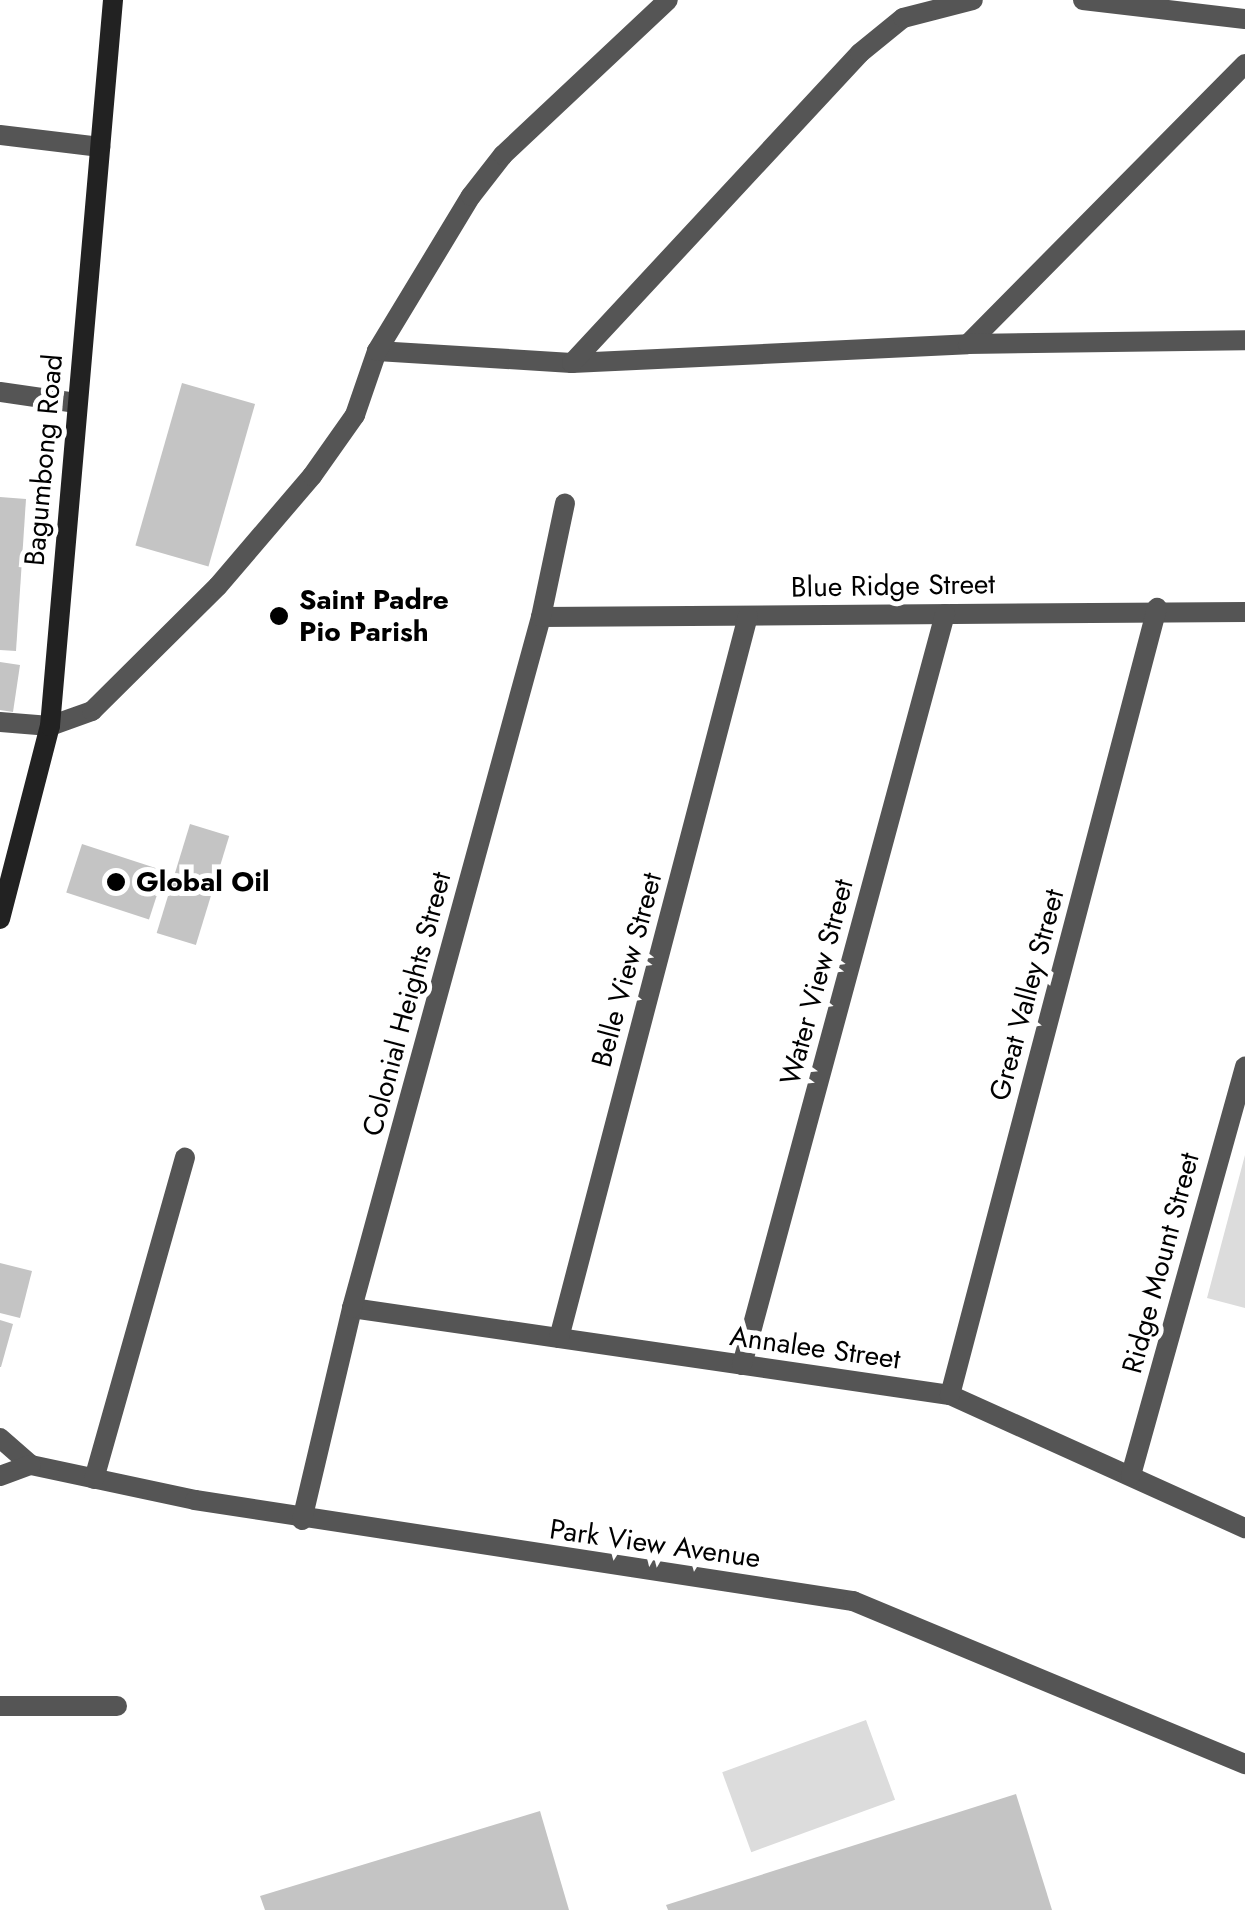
<!DOCTYPE html>
<style>
body{margin:0}
#map{position:relative;width:1245px;height:1910px;overflow:hidden;background:#fff;font-family:Jost,sans-serif}
div>[style]{position:absolute}
.green>*{inset:0;background:#dcdcdc;transform-origin:0 0}
.building>*{inset:0;background:#c4c4c4;transform-origin:0 0}
.service>*{height:20px;margin:-10px;padding:0 10px;transform-origin:10px;border-radius:10px;background:#555}
.minor>*{height:20px;margin:-10px;padding:0 10px;transform-origin:10px;border-radius:10px;background:#555}
.secondary>*{height:20px;margin:-10px;padding:0 10px;transform-origin:10px;border-radius:10px;background:#222}
.dots>*{width:28px;height:28px;translate:-50% -50%;box-sizing:border-box;border:5px solid #fff;border-radius:50%}
span{translate:-50% -50%;white-space:nowrap;text-align:center;line-height:1.15;-webkit-text-stroke:10px #fff;paint-order:stroke}
.street-label{font-size:28px;color:#000}
.poi-label{font-size:28px;color:#000;font-weight:700}
.left{translate:0 -50%;text-align:left}
</style>
<div id="map">
<div class="green">
<i style="clip-path:polygon(1245px 1155px,1245px 1308px,1207px 1298px)"></i>
<i style="left:866px;top:1720px;width:85px;height:153px;rotate:70deg"></i>
</div>
<div class="building">
<i style="left:182px;top:383px;width:76px;height:169px;rotate:16deg"></i>
<i style="clip-path:polygon(0 497px,26px 499px,16px 651px,0 650px)"></i>
<i style="clip-path:polygon(0 662px,20px 665px,13px 712px,0 710px)"></i>
<i style="left:190px;top:824px;width:41px;height:114px;rotate:17deg"></i>
<i style="left:82px;top:844px;width:87px;height:51px;rotate:18deg"></i>
<i style="clip-path:polygon(0 1263px,32px 1271px,20px 1318px,0 1313px)"></i>
<i style="clip-path:polygon(0 1320px,13px 1324px,1px 1367px,0 1367px)"></i>
<i style="clip-path:polygon(1016px 1794px,1052px 1910px,668px 1910px,666px 1905px)"></i>
<i style="clip-path:polygon(540px 1811px,569px 1910px,265px 1910px,260px 1896px)"></i>
</div>
<div class="service">
<i style="left:0;top:392px;width:77px;rotate:8.2deg"></i>
<i style="left:0;top:722px;width:50px;rotate:4.6deg"></i>
</div>
<div class="minor">
<i style="left:1083px;top:0;width:163px;rotate:6.7deg"></i>
<i style="left:0;top:135px;width:101px;rotate:6.8deg"></i>
<i style="left:968px;top:344px;width:394px;rotate:-45.3deg"></i>
<i style="left:377px;top:351px;width:195px;rotate:3.5deg"></i>
<i style="left:572px;top:363px;width:396px;rotate:-2.7deg"></i>
<i style="left:968px;top:344px;width:277px;rotate:-0.8deg"></i>
<i style="left:572px;top:363px;width:423px;rotate:-47.1deg"></i>
<i style="left:860px;top:53px;width:55px;rotate:-39.1deg"></i>
<i style="left:903px;top:18px;width:72px;rotate:-14.4deg"></i>
<i style="left:541px;top:617px;width:704px;rotate:-0.41deg"></i>
<i style="left:50px;top:726px;width:45px;rotate:-19.7deg"></i>
<i style="left:92px;top:711px;width:177px;rotate:-44.8deg"></i>
<i style="left:218px;top:586px;width:145px;rotate:-49.5deg"></i>
<i style="left:312px;top:476px;width:75px;rotate:-54.8deg"></i>
<i style="left:355px;top:415px;width:68px;rotate:-71deg"></i>
<i style="left:377px;top:351px;width:181px;rotate:-58.8deg"></i>
<i style="left:471px;top:196px;width:52px;rotate:-52deg"></i>
<i style="left:503px;top:155px;width:226px;rotate:-43.2deg"></i>
<i style="left:352px;top:1308px;width:604px;rotate:8.28deg"></i>
<i style="left:950px;top:1395px;width:324px;rotate:24.3deg"></i>
<i style="left:559px;top:1338px;width:746px;rotate:-75.33deg"></i>
<i style="left:742px;top:1365px;width:778px;rotate:-74.87deg"></i>
<i style="left:950px;top:1395px;width:814px;rotate:-75.26deg"></i>
<i style="left:0;top:1438px;width:41px;rotate:41.1deg"></i>
<i style="left:31px;top:1465px;width:168px;rotate:12deg"></i>
<i style="left:195px;top:1500px;width:666px;rotate:8.73deg"></i>
<i style="left:853px;top:1601px;width:425px;rotate:22.6deg"></i>
<i style="left:1131px;top:1475px;width:424px;rotate:-74.4deg"></i>
<i style="left:0;top:1476px;width:33px;rotate:-20deg"></i>
<i style="left:94px;top:1479px;width:334px;rotate:-74.2deg"></i>
<i style="left:302px;top:1520px;width:218px;rotate:-76.7deg"></i>
<i style="left:352px;top:1308px;width:716px;rotate:-74.7deg"></i>
<i style="left:541px;top:617px;width:116px;rotate:-78.1deg"></i>
<i style="left:0;top:1706px;width:117px"></i>
</div>
<div class="secondary">
<i style="left:0;top:919px;width:199px;rotate:-75.5deg"></i>
<i style="left:50px;top:726px;width:729px;rotate:-85.04deg"></i>
</div>
<div class="dots">
<i style="left:279px;top:616px;background:#000"></i>
<i style="left:116px;top:882px;background:#000"></i>
</div>
<div class="street-label">
<span style="left:44px;top:460px;rotate:-85deg">Bagumbong Road</span>
<span style="left:893px;top:586px;rotate:-1deg">Blue Ridge Street</span>
<span style="left:627px;top:970px;rotate:-75deg">Belle View Street</span>
<span style="left:817px;top:982px;rotate:-75deg">Water View Street</span>
<span style="left:1027px;top:995px;rotate:-75deg">Great Valley Street</span>
<span style="left:407px;top:1004px;rotate:-75deg">Colonial Heights Street</span>
<span style="left:1161px;top:1263px;rotate:-75deg">Ridge Mount Street</span>
<span style="left:815px;top:1348px;rotate:8deg">Annalee Street</span>
<span style="left:655px;top:1544px;rotate:8deg">Park View Avenue</span>
</div>
<div class="poi-label">
<span class="left" style="left:299px;top:616px">Saint Padre<br>Pio Parish</span>
<span class="left" style="left:136px;top:882px">Global Oil</span>
</div>
</div>
